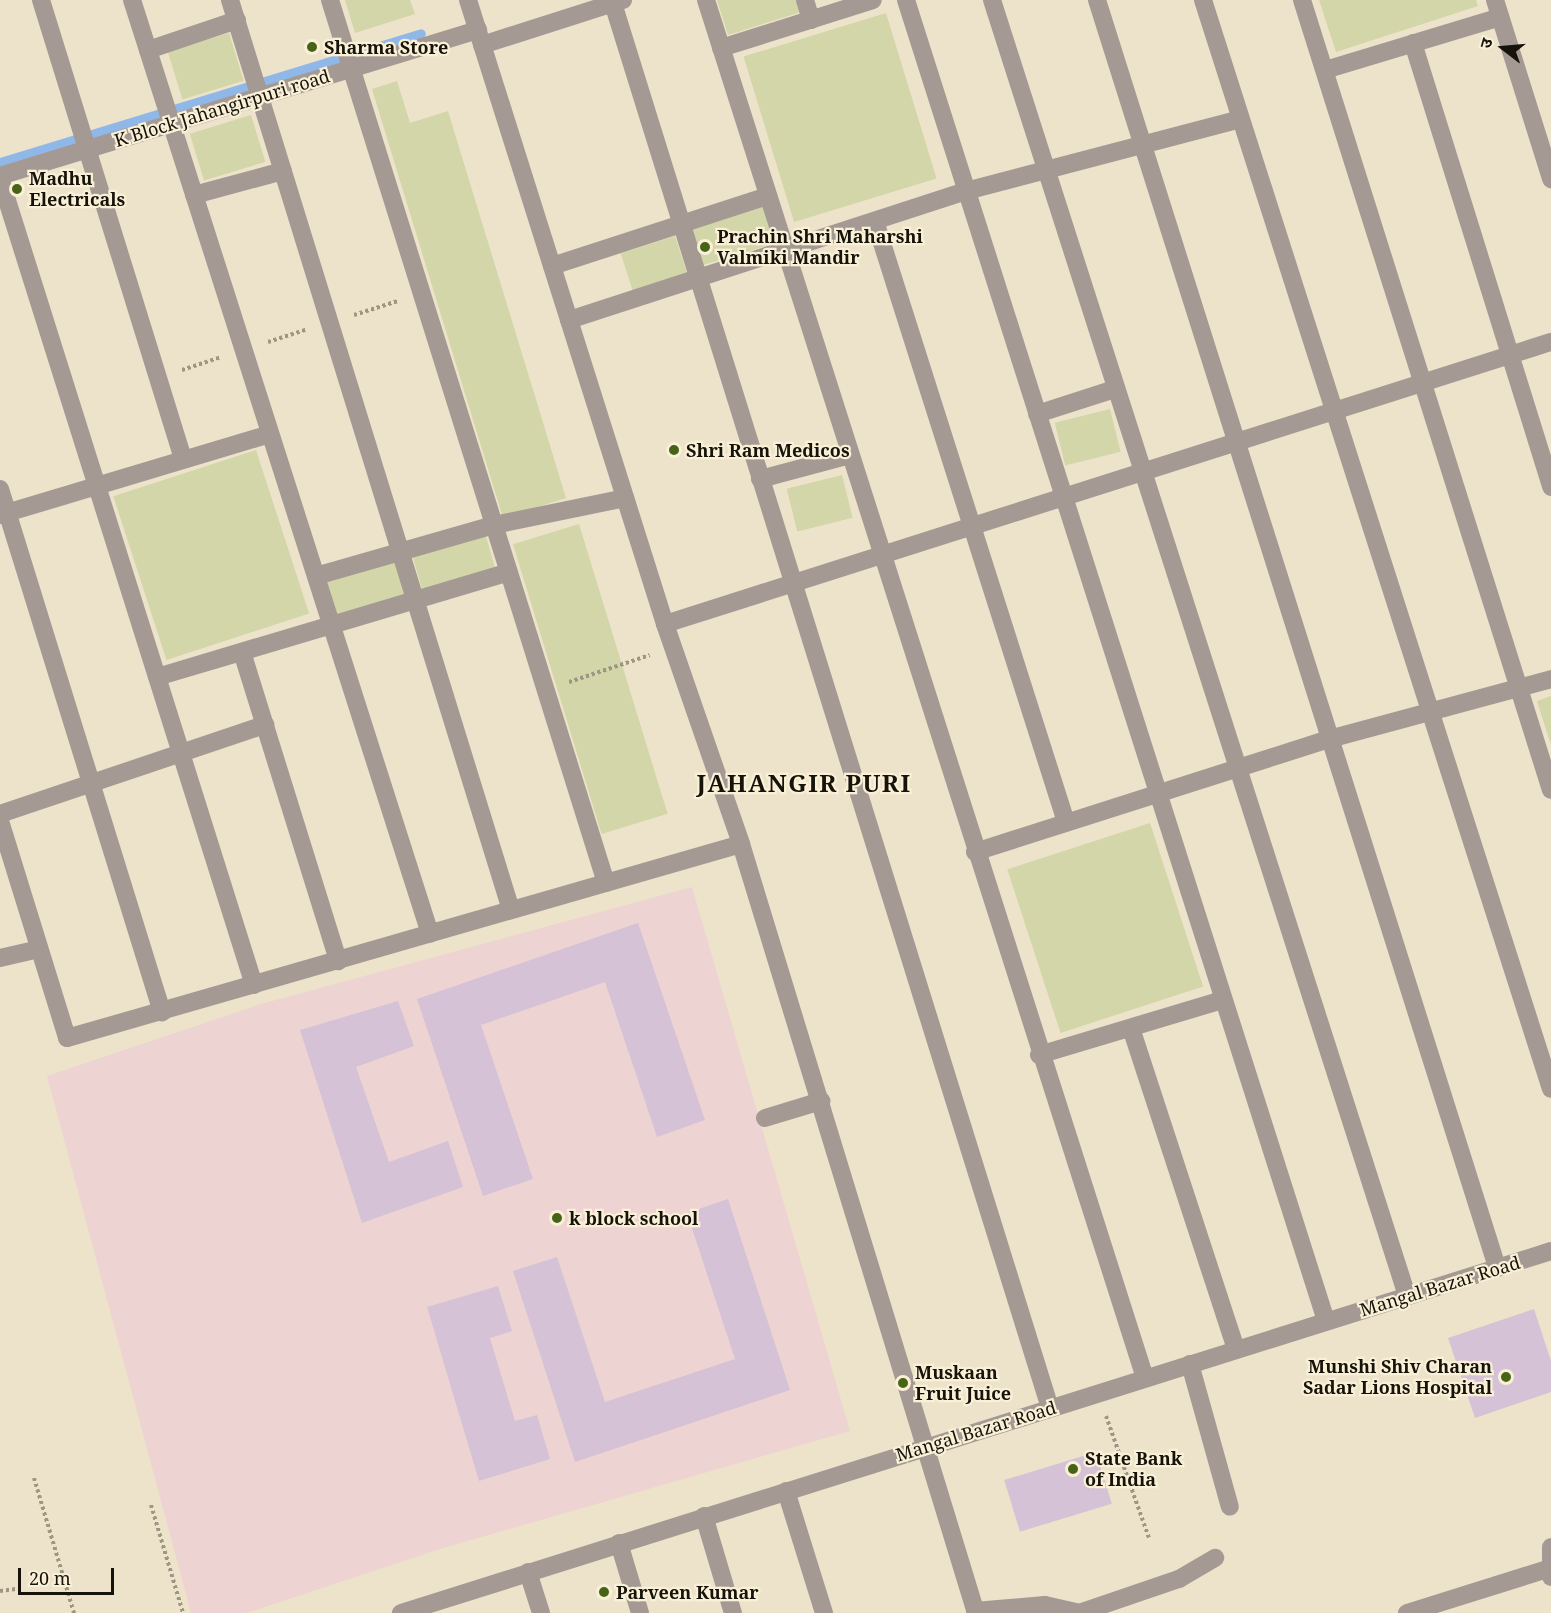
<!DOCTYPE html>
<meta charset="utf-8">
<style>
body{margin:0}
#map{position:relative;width:1551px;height:1613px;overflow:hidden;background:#ede3ca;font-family:"Noto Serif","Noto Sans Devanagari",serif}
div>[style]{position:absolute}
.education>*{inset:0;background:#edd3d1}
.green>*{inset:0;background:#d2d6a9;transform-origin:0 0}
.stream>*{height:9px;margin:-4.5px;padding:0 4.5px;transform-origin:4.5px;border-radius:4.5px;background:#8fb8e8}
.building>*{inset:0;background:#d6c2d6;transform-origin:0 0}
.path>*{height:4px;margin-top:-2px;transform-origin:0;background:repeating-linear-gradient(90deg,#9d9683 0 3px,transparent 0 6px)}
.minor>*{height:18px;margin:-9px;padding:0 9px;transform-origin:9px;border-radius:9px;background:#a49993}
.dots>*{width:16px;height:16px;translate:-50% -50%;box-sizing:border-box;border:3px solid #faf0d7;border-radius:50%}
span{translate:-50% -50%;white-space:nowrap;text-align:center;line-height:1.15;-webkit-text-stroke:4.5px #faf0d7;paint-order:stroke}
.poi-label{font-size:18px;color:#16130a;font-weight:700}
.left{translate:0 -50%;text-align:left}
.right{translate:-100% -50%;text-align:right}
.street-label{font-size:18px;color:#16130a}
.district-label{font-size:24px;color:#16130a;font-weight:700;letter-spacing:1.5px}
.north{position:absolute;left:1473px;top:18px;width:60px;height:60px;-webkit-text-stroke:4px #faf0d7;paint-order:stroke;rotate:286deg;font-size:16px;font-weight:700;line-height:24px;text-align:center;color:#16130a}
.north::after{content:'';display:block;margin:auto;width:21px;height:27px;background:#16130a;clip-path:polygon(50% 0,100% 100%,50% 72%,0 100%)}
.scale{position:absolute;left:18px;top:1568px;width:96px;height:27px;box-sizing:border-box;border:3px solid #16130a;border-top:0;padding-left:8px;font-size:18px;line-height:21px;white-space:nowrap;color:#16130a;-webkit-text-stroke:4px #faf0d7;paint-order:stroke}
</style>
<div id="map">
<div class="education">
<i style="clip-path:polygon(692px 887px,850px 1431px,440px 1549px,247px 1613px,191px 1613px,47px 1076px,261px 1004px)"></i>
</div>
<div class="green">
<i style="clip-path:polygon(345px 0,410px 0,415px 14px,355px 33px)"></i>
<i style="clip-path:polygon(717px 0,797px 0,801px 12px,728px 35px)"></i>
<i style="clip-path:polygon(1319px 0,1476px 0,1478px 6px,1336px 52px)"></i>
<i style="left:886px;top:13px;width:173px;height:149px;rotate:73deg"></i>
<i style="left:229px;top:33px;width:50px;height:64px;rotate:73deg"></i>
<i style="clip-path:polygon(397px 81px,410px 123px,448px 111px,566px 498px,503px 518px,372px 89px)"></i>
<i style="left:251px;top:115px;width:49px;height:64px;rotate:73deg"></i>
<i style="left:763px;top:206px;width:39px;height:77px;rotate:73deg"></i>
<i style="left:675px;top:236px;width:39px;height:57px;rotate:72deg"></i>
<i style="left:1110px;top:409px;width:44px;height:57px;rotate:76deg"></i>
<i style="left:256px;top:450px;width:172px;height:150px;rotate:72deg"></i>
<i style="left:842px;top:475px;width:44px;height:57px;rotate:76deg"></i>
<i style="left:579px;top:524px;width:303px;height:69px;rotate:73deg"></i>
<i style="left:485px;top:533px;width:43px;height:76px;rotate:74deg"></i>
<i style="left:397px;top:558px;width:43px;height:76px;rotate:74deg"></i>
<i style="clip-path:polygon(1551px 696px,1551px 745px,1537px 701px)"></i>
<i style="left:1150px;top:823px;width:172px;height:150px;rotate:72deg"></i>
</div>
<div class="stream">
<i style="left:0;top:162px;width:440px;rotate:-17deg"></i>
</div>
<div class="building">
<i style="clip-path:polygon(638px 923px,705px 1120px,657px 1137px,605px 982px,481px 1025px,533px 1179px,483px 1196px,417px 999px)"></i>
<i style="clip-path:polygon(398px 1001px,414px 1046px,356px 1067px,389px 1162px,448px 1141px,463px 1187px,362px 1223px,300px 1030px)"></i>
<i style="clip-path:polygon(728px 1199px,790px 1390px,575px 1462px,513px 1271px,557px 1257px,605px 1402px,735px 1359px,687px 1213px)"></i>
<i style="clip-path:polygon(498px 1286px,512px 1331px,490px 1338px,515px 1421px,537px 1415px,550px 1459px,479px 1481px,427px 1307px)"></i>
<i style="clip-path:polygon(1534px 1309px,1551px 1361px,1551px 1392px,1475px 1418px,1448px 1338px)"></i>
<i style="left:1096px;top:1452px;width:54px;height:96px;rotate:73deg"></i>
</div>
<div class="path">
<i style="left:354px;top:315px;width:46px;rotate:-17.7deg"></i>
<i style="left:268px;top:342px;width:40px;rotate:-18deg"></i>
<i style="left:182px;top:370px;width:41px;rotate:-18.4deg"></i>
<i style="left:569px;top:682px;width:85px;rotate:-18.4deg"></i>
<i style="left:1106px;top:1416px;width:129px;rotate:70.6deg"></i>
<i style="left:34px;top:1478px;width:141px;rotate:73.5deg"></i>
<i style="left:151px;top:1505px;width:113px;rotate:73.5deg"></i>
<i style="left:0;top:1591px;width:16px;rotate:-7deg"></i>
</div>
<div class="minor">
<i style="left:41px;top:0;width:480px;rotate:72.8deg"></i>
<i style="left:132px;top:0;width:980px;rotate:72.3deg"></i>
<i style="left:230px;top:0;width:952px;rotate:72.84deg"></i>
<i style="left:330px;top:0;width:925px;rotate:72.64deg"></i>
<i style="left:468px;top:0;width:654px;rotate:72.48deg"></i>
<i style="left:665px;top:624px;width:233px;rotate:70.9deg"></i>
<i style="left:741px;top:844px;width:804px;rotate:73.01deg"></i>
<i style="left:612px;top:0;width:1475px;rotate:72.72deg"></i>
<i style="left:706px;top:0;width:1446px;rotate:72.33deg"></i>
<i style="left:805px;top:0;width:21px;rotate:73deg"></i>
<i style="left:906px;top:0;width:1386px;rotate:72.36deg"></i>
<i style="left:992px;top:0;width:1361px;rotate:72.24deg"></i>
<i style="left:1097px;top:0;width:1329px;rotate:72.48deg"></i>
<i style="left:1203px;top:0;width:1143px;rotate:72.28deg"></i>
<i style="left:1302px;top:0;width:828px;rotate:72.51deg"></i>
<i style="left:1495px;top:0;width:188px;rotate:72.6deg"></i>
<i style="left:1413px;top:43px;width:465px;rotate:72.7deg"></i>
<i style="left:482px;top:45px;width:148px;rotate:-17.7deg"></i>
<i style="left:721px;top:48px;width:159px;rotate:-17.5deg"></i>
<i style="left:148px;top:50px;width:94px;rotate:-18.6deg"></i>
<i style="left:1325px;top:70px;width:183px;rotate:-16.8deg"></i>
<i style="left:0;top:176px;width:500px;rotate:-17deg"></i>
<i style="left:0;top:178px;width:846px;rotate:72.53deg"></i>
<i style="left:194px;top:195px;width:92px;rotate:-15.1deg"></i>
<i style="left:875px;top:221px;width:631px;rotate:72.37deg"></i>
<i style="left:552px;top:266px;width:227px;rotate:-18deg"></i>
<i style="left:569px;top:320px;width:417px;rotate:-18deg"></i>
<i style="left:966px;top:191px;width:283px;rotate:-14.7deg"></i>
<i style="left:1037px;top:414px;width:82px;rotate:-17.8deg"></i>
<i style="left:760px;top:479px;width:93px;rotate:-14.9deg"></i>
<i style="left:0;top:489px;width:548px;rotate:72.79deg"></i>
<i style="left:0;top:515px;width:282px;rotate:-16.7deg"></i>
<i style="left:316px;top:576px;width:185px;rotate:-16deg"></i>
<i style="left:494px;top:525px;width:134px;rotate:-11.6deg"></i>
<i style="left:665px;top:624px;width:930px;rotate:-17.66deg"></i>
<i style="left:242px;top:652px;width:324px;rotate:72.7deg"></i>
<i style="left:157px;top:677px;width:367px;rotate:-16.6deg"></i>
<i style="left:0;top:814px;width:280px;rotate:-18.6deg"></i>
<i style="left:0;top:821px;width:227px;rotate:72.8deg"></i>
<i style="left:67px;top:1038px;width:701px;rotate:-16.06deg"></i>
<i style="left:975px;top:852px;width:376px;rotate:-17.7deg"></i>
<i style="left:1333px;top:738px;width:226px;rotate:-15.1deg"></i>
<i style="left:0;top:958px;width:40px;rotate:-13deg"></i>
<i style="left:1131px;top:1028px;width:338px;rotate:71.9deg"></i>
<i style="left:1039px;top:1055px;width:191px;rotate:-16.7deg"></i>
<i style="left:765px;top:1118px;width:59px;rotate:-16.9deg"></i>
<i style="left:1190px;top:1364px;width:148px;rotate:74.4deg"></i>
<i style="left:786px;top:1491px;width:128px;rotate:72.7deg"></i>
<i style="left:704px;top:1516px;width:101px;rotate:73.4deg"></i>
<i style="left:619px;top:1543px;width:73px;rotate:73.3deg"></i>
<i style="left:1551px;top:1547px;width:30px;rotate:90deg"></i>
<i style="left:528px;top:1572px;width:43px;rotate:72.4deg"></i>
<i style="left:975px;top:1611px;width:70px;rotate:-4.9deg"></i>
<i style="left:1045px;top:1605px;width:35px;rotate:13deg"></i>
<i style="left:401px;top:1613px;width:1206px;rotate:-17.47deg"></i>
<i style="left:1079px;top:1613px;width:106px;rotate:-18.8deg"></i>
<i style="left:1179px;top:1579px;width:42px;rotate:-30.3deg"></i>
<i style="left:1407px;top:1613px;width:151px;rotate:-17.4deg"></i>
</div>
<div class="dots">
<i style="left:312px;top:47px;background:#476315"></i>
<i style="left:17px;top:189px;background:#476315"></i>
<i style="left:705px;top:247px;background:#476315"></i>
<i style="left:674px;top:450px;background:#476315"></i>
<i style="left:557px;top:1218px;background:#476315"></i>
<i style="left:1506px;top:1377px;background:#476315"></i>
<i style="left:903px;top:1383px;background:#476315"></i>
<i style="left:1073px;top:1469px;background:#476315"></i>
<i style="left:604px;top:1592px;background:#476315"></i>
</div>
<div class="poi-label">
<span class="left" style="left:324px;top:47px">Sharma Store</span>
<span class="left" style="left:29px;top:189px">Madhu<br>Electricals</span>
<span class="left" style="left:717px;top:247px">Prachin Shri Maharshi<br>Valmiki Mandir</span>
<span class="left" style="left:686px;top:450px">Shri Ram Medicos</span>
<span class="left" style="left:569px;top:1218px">k block school</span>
<span class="right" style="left:1492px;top:1377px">Munshi Shiv Charan<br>Sadar Lions Hospital</span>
<span class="left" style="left:915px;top:1383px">Muskaan<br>Fruit Juice</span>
<span class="left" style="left:1085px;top:1469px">State Bank<br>of India</span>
<span class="left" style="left:616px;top:1592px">Parveen Kumar</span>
</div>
<div class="street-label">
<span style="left:222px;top:108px;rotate:-17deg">K Block Jahangirpuri road</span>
<span style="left:1440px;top:1286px;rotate:-17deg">Mangal Bazar Road</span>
<span style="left:976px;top:1431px;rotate:-17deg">Mangal Bazar Road</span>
</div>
<div class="district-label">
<span style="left:804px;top:783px">JAHANGIR PURI</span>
</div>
<div class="north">उ</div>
<div class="scale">20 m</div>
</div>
